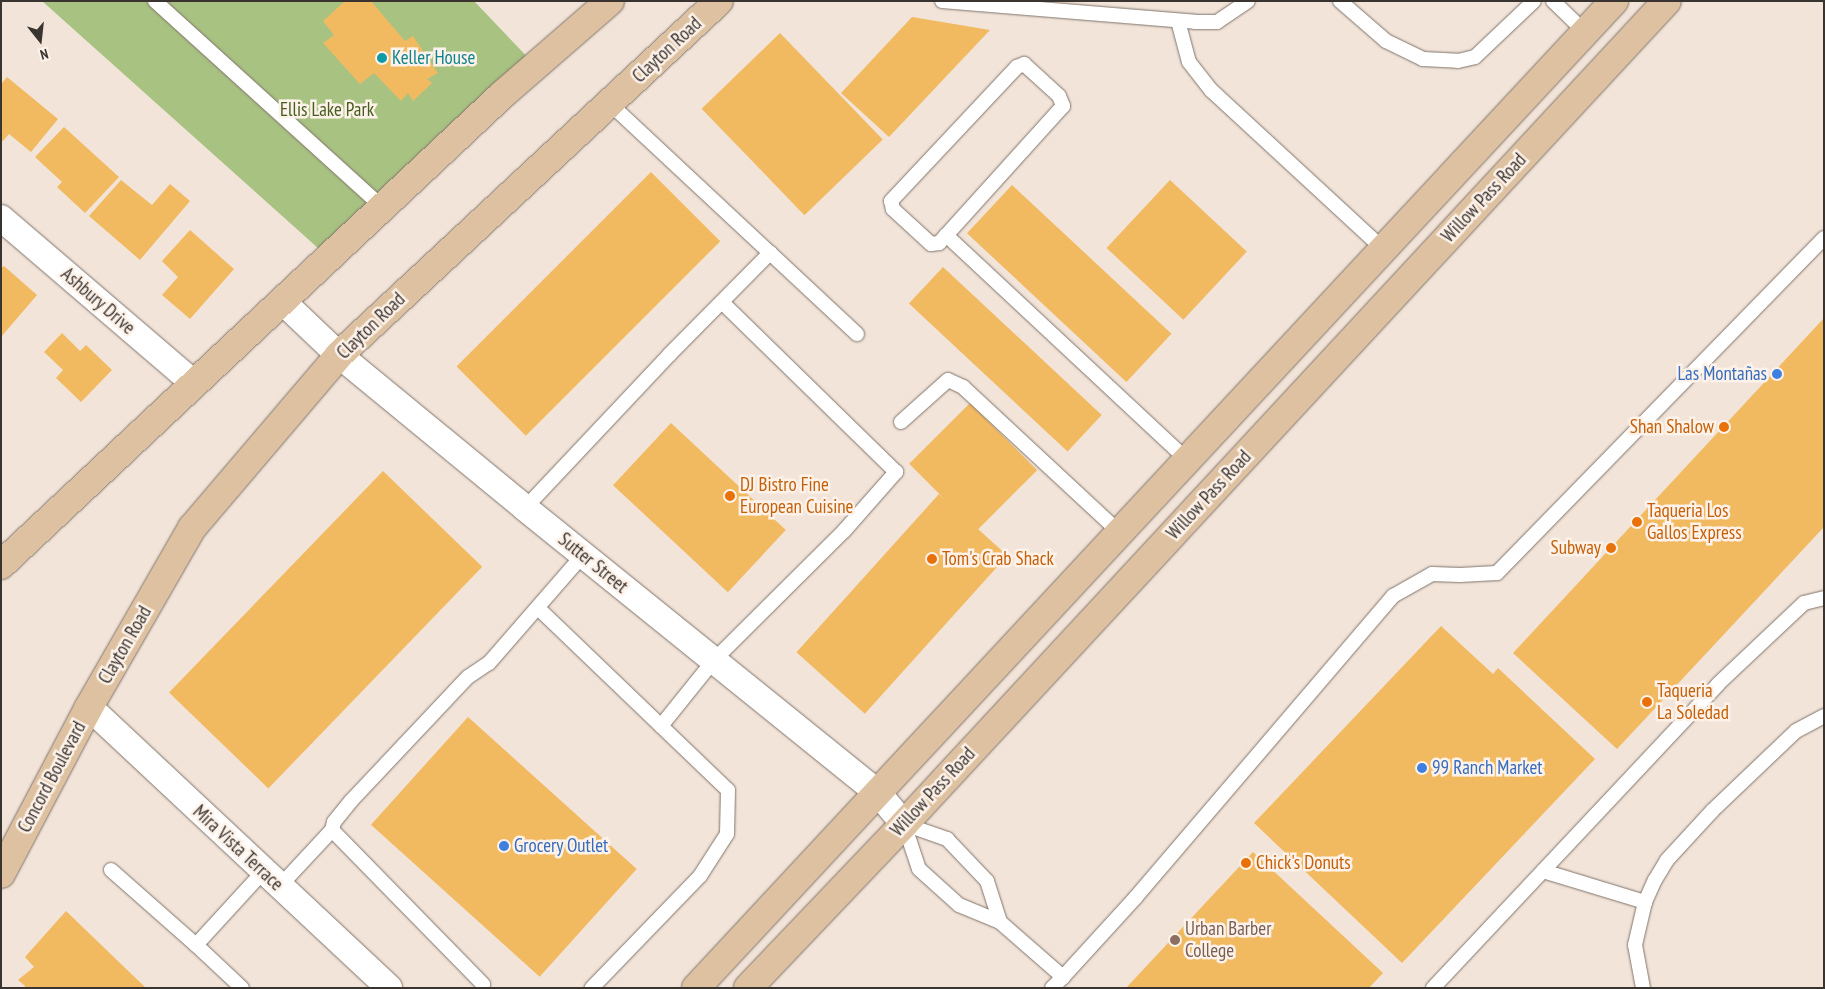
<!DOCTYPE html>
<meta charset="utf-8">
<style>
body{margin:0}
#map{position:relative;width:1825px;height:989px;overflow:hidden;background:#f2e4d9;font-family:"PT Sans Narrow",sans-serif}
div>[style]{position:absolute}
.green>*{inset:0;background:#a8c282}
.building>*{inset:0;background:#f1ba61;transform-origin:0 0}
.roads{filter:drop-shadow(0 0 1px #80746b) drop-shadow(0 0 1px #80746b)}
.service>*{height:14px;margin:-7px;padding:0 7px;transform-origin:7px;border-radius:7px;background:#fff}
.minor>*{height:26px;margin:-13px;padding:0 13px;transform-origin:13px;border-radius:13px;background:#fff}
.primary>*{height:28px;margin:-14px;padding:0 14px;transform-origin:14px;border-radius:14px;background:#ddc1a0}
.dots>*{width:14px;height:14px;translate:-50% -50%;box-sizing:border-box;border:2px solid #fdf2e9;border-radius:50%}
span{translate:-50% -50%;white-space:nowrap;text-align:center;line-height:1.15;-webkit-text-stroke:5px #fdf2e9;paint-order:stroke}
.street-label{font-size:19px;color:#3a3430}
.culture-label{font-size:19px;color:#0d838f}
.left{translate:0 -50%;text-align:left}
.park-label{font-size:19px;color:#465d1f}
.shop-label{font-size:19px;color:#366cbe}
.right{translate:-100% -50%;text-align:right}
.food-label{font-size:19px;color:#c56008}
.education-label{font-size:19px;color:#785e54}
.frame{position:absolute;inset:0;border:2px solid #3a3430;pointer-events:none}
.north{position:absolute;left:15px;top:15px;width:50px;height:50px;-webkit-text-stroke:4px #fdf2e9;paint-order:stroke;rotate:164deg;font-size:14px;font-weight:700;line-height:20px;text-align:center;color:#3a3430}
.north::after{content:'';display:block;margin:auto;width:18px;height:22px;background:#3a3430;clip-path:polygon(50% 0,100% 100%,50% 72%,0 100%)}
</style>
<div id="map">
<div class="green">
<i style="clip-path:polygon(42px 1px,474px 1px,536px 66px,328px 257px)"></i>
</div>
<div class="building">
<i style="clip-path:polygon(345px 1px,371px 1px,405px 41px,413px 36px,438px 73px,427px 79px,432px 83px,413px 101px,408px 93px,401px 101px,374px 73px,360px 84px,323px 43px,334px 35px,323px 21px)"></i>
<i style="clip-path:polygon(912px 17px,990px 30px,889px 137px,841px 93px)"></i>
<i style="left:780px;top:33px;width:148px;height:109px;rotate:46deg"></i>
<i style="clip-path:polygon(7px 77px,58px 119px,31px 152px,9px 134px,3px 141px,1px 140px,1px 84px)"></i>
<i style="clip-path:polygon(64px 127px,119px 177px,85px 213px,57px 187px,62px 182px,35px 157px)"></i>
<i style="left:651px;top:172px;width:98px;height:275px;rotate:45deg"></i>
<i style="clip-path:polygon(121px 180px,152px 205px,170px 184px,190px 201px,140px 260px,89px 216px)"></i>
<i style="left:1170px;top:180px;width:105px;height:93px;rotate:43deg"></i>
<i style="left:1012px;top:185px;width:218px;height:66px;rotate:43deg"></i>
<i style="clip-path:polygon(190px 230px,234px 269px,190px 319px,162px 295px,178px 277px,162px 261px)"></i>
<i style="clip-path:polygon(4px 266px,37px 295px,1px 337px,1px 268px)"></i>
<i style="left:943px;top:267px;width:217px;height:50px;rotate:43deg"></i>
<i style="clip-path:polygon(1824px 318px,1824px 527px,1617px 749px,1513px 653px)"></i>
<i style="clip-path:polygon(62px 333px,80px 351px,86px 345px,112px 370px,81px 402px,56px 378px,63px 370px,44px 352px)"></i>
<i style="left:970px;top:403px;width:95px;height:86px;rotate:45deg"></i>
<i style="left:671px;top:423px;width:157px;height:85px;rotate:43deg"></i>
<i style="left:383px;top:471px;width:138px;height:308px;rotate:44deg"></i>
<i style="left:939px;top:494px;width:92px;height:213px;rotate:42deg"></i>
<i style="clip-path:polygon(1441px 626px,1493px 674px,1498px 668px,1595px 759px,1402px 963px,1254px 823px)"></i>
<i style="left:468px;top:717px;width:227px;height:145px;rotate:42deg"></i>
<i style="clip-path:polygon(1253px 852px,1383px 973px,1369px 988px,1126px 988px)"></i>
<i style="clip-path:polygon(66px 911px,146px 988px,24px 988px,25px 986px,18px 980px,34px 967px,25px 957px)"></i>
</div>
<div class="roads">
<div class="service">
<i style="left:155px;top:1px;width:307px;rotate:42.2deg"></i>
<i style="left:942px;top:1px;width:254px;rotate:4.7deg"></i>
<i style="left:1195px;top:22px;width:22px"></i>
<i style="left:1217px;top:22px;width:37px;rotate:-34deg"></i>
<i style="left:1340px;top:1px;width:61px;rotate:41deg"></i>
<i style="left:1386px;top:41px;width:41px;rotate:25.9deg"></i>
<i style="left:1423px;top:59px;width:35px;rotate:3deg"></i>
<i style="left:1458px;top:61px;width:17px;rotate:-13deg"></i>
<i style="left:1475px;top:57px;width:81px;rotate:-43.5deg"></i>
<i style="left:1553px;top:1px;width:45px;rotate:44.1deg"></i>
<i style="left:1178px;top:21px;width:42px;rotate:75deg"></i>
<i style="left:1189px;top:62px;width:37px;rotate:52deg"></i>
<i style="left:1212px;top:91px;width:233px;rotate:42.7deg"></i>
<i style="left:1024px;top:64px;width:47px;rotate:42.4deg"></i>
<i style="left:1059px;top:96px;width:11px;rotate:68deg"></i>
<i style="left:1063px;top:106px;width:185px;rotate:132.1deg"></i>
<i style="left:939px;top:243px;width:8px;rotate:173deg"></i>
<i style="left:931px;top:244px;width:52px;rotate:-137.4deg"></i>
<i style="left:893px;top:209px;width:8px;rotate:-104deg"></i>
<i style="left:891px;top:201px;width:184px;rotate:-46.8deg"></i>
<i style="left:1017px;top:67px;width:8px;rotate:-23deg"></i>
<i style="left:946px;top:235px;width:330px;rotate:43deg"></i>
<i style="left:770px;top:253px;width:119px;rotate:43deg"></i>
<i style="left:901px;top:422px;width:63px;rotate:-41.8deg"></i>
<i style="left:948px;top:380px;width:17px;rotate:25deg"></i>
<i style="left:963px;top:387px;width:214px;rotate:42.9deg"></i>
<i style="left:525px;top:508px;width:210px;rotate:-46.7deg"></i>
<i style="left:669px;top:355px;width:144px;rotate:-45.3deg"></i>
<i style="left:770px;top:253px;width:220px;rotate:-137deg"></i>
<i style="left:538px;top:608px;width:263px;rotate:43.8deg"></i>
<i style="left:728px;top:790px;width:44px;rotate:91.3deg"></i>
<i style="left:727px;top:834px;width:50px;rotate:122.7deg"></i>
<i style="left:700px;top:876px;width:156px;rotate:134deg"></i>
<i style="left:661px;top:726px;width:85px;rotate:-51.2deg"></i>
<i style="left:714px;top:660px;width:183px;rotate:-44.8deg"></i>
<i style="left:844px;top:531px;width:79px;rotate:-48.6deg"></i>
<i style="left:896px;top:472px;width:243px;rotate:-135.7deg"></i>
<i style="left:904px;top:824px;width:47px;rotate:71.6deg"></i>
<i style="left:919px;top:869px;width:54px;rotate:42deg"></i>
<i style="left:959px;top:905px;width:44px;rotate:22.5deg"></i>
<i style="left:1000px;top:922px;width:84px;rotate:41.1deg"></i>
<i style="left:1063px;top:977px;width:108px;rotate:-47.6deg"></i>
<i style="left:1136px;top:897px;width:396px;rotate:-49.5deg"></i>
<i style="left:1393px;top:596px;width:45px;rotate:-29.4deg"></i>
<i style="left:1432px;top:574px;width:28px;rotate:2deg"></i>
<i style="left:1460px;top:575px;width:37px;rotate:-3deg"></i>
<i style="left:1497px;top:573px;width:468px;rotate:-45.7deg"></i>
<i style="left:904px;top:824px;width:46px;rotate:19.2deg"></i>
<i style="left:947px;top:839px;width:58px;rotate:46.4deg"></i>
<i style="left:987px;top:881px;width:43px;rotate:72.4deg"></i>
<i style="left:332px;top:830px;width:216px;rotate:45.6deg"></i>
<i style="left:111px;top:870px;width:113px;rotate:41.4deg"></i>
<i style="left:1543px;top:871px;width:107px;rotate:16.9deg"></i>
<i style="left:279px;top:887px;width:78px;rotate:-47.1deg"></i>
<i style="left:332px;top:830px;width:8px;rotate:-76deg"></i>
<i style="left:334px;top:822px;width:27px;rotate:-51deg"></i>
<i style="left:351px;top:801px;width:170px;rotate:-46.7deg"></i>
<i style="left:468px;top:677px;width:25px;rotate:-34deg"></i>
<i style="left:489px;top:663px;width:143px;rotate:-49deg"></i>
<i style="left:242px;top:988px;width:63px;rotate:-136.9deg"></i>
<i style="left:196px;top:945px;width:99px;rotate:-47.5deg"></i>
<i style="left:1052px;top:988px;width:16px;rotate:-45deg"></i>
<i style="left:1433px;top:988px;width:417px;rotate:-46.8deg"></i>
<i style="left:1718px;top:684px;width:118px;rotate:-43.3deg"></i>
<i style="left:1804px;top:603px;width:21px;rotate:-14deg"></i>
<i style="left:1643px;top:988px;width:44px;rotate:-100.5deg"></i>
<i style="left:1635px;top:945px;width:44px;rotate:-76.9deg"></i>
<i style="left:1645px;top:902px;width:24px;rotate:-66deg"></i>
<i style="left:1655px;top:880px;width:23px;rotate:-59deg"></i>
<i style="left:1667px;top:860px;width:67px;rotate:-47.4deg"></i>
<i style="left:1712px;top:811px;width:116px;rotate:-43.6deg"></i>
<i style="left:1796px;top:731px;width:32px;rotate:-28deg"></i>
</div>
<div class="minor">
<i style="left:1px;top:218px;width:255px;rotate:40.6deg"></i>
<i style="left:282px;top:301px;width:79px;rotate:43.5deg"></i>
<i style="left:339px;top:355px;width:241px;rotate:39.4deg"></i>
<i style="left:525px;top:508px;width:454px;rotate:38.9deg"></i>
<i style="left:878px;top:793px;width:40px;rotate:50deg"></i>
<i style="left:89px;top:707px;width:411px;rotate:43.1deg"></i>
</div>
<div class="primary">
<i style="left:1px;top:565px;width:687px;rotate:-43.17deg"></i>
<i style="left:502px;top:95px;width:143px;rotate:-41deg"></i>
<i style="left:1px;top:874px;width:189px;rotate:-62.2deg"></i>
<i style="left:89px;top:707px;width:207px;rotate:-60.1deg"></i>
<i style="left:192px;top:528px;width:227px;rotate:-49.6deg"></i>
<i style="left:339px;top:355px;width:519px;rotate:-42.97deg"></i>
<i style="left:696px;top:988px;width:1348px;rotate:-47.07deg"></i>
<i style="left:748px;top:988px;width:226px;rotate:-46.4deg"></i>
<i style="left:904px;top:824px;width:1122px;rotate:-47.17deg"></i>
</div>
</div>
<div class="dots">
<i style="left:382px;top:58px;background:#0f9aa8"></i>
<i style="left:1777px;top:374px;background:#3f7fe0"></i>
<i style="left:1724px;top:427px;background:#e8710a"></i>
<i style="left:730px;top:496px;background:#e8710a"></i>
<i style="left:1637px;top:522px;background:#e8710a"></i>
<i style="left:1611px;top:548px;background:#e8710a"></i>
<i style="left:932px;top:559px;background:#e8710a"></i>
<i style="left:1647px;top:702px;background:#e8710a"></i>
<i style="left:1422px;top:768px;background:#3f7fe0"></i>
<i style="left:504px;top:846px;background:#3f7fe0"></i>
<i style="left:1246px;top:863px;background:#e8710a"></i>
<i style="left:1175px;top:940px;background:#8d6e63"></i>
</div>
<div class="street-label">
<span style="left:667px;top:50px;rotate:-43deg">Clayton Road</span>
<span style="left:1484px;top:198px;rotate:-47deg">Willow Pass Road</span>
<span style="left:98px;top:301px;rotate:41deg">Ashbury Drive</span>
<span style="left:371px;top:326px;rotate:-44deg">Clayton Road</span>
<span style="left:1209px;top:495px;rotate:-47deg">Willow Pass Road</span>
<span style="left:593px;top:563px;rotate:39deg">Sutter Street</span>
<span style="left:125px;top:645px;rotate:-60deg">Clayton Road</span>
<span style="left:52px;top:777px;rotate:-62deg">Concord Boulevard</span>
<span style="left:933px;top:792px;rotate:-47deg">Willow Pass Road</span>
<span style="left:238px;top:848px;rotate:43deg">Mira Vista Terrace</span>
</div>
<div class="culture-label">
<span class="left" style="left:392px;top:58px">Keller House</span>
</div>
<div class="park-label">
<span style="left:327px;top:110px">Ellis Lake Park</span>
</div>
<div class="shop-label">
<span class="right" style="left:1767px;top:374px">Las Montañas</span>
<span class="left" style="left:1432px;top:768px">99 Ranch Market</span>
<span class="left" style="left:514px;top:846px">Grocery Outlet</span>
</div>
<div class="food-label">
<span class="right" style="left:1714px;top:427px">Shan Shalow</span>
<span class="left" style="left:740px;top:496px">DJ Bistro Fine<br>European Cuisine</span>
<span class="left" style="left:1647px;top:522px">Taqueria Los<br>Gallos Express</span>
<span class="right" style="left:1601px;top:548px">Subway</span>
<span class="left" style="left:942px;top:559px">Tom's Crab Shack</span>
<span class="left" style="left:1657px;top:702px">Taqueria<br>La Soledad</span>
<span class="left" style="left:1256px;top:863px">Chick's Donuts</span>
</div>
<div class="education-label">
<span class="left" style="left:1185px;top:940px">Urban Barber<br>College</span>
</div>
<div class="frame"></div>
<div class="north">N</div>
</div>
